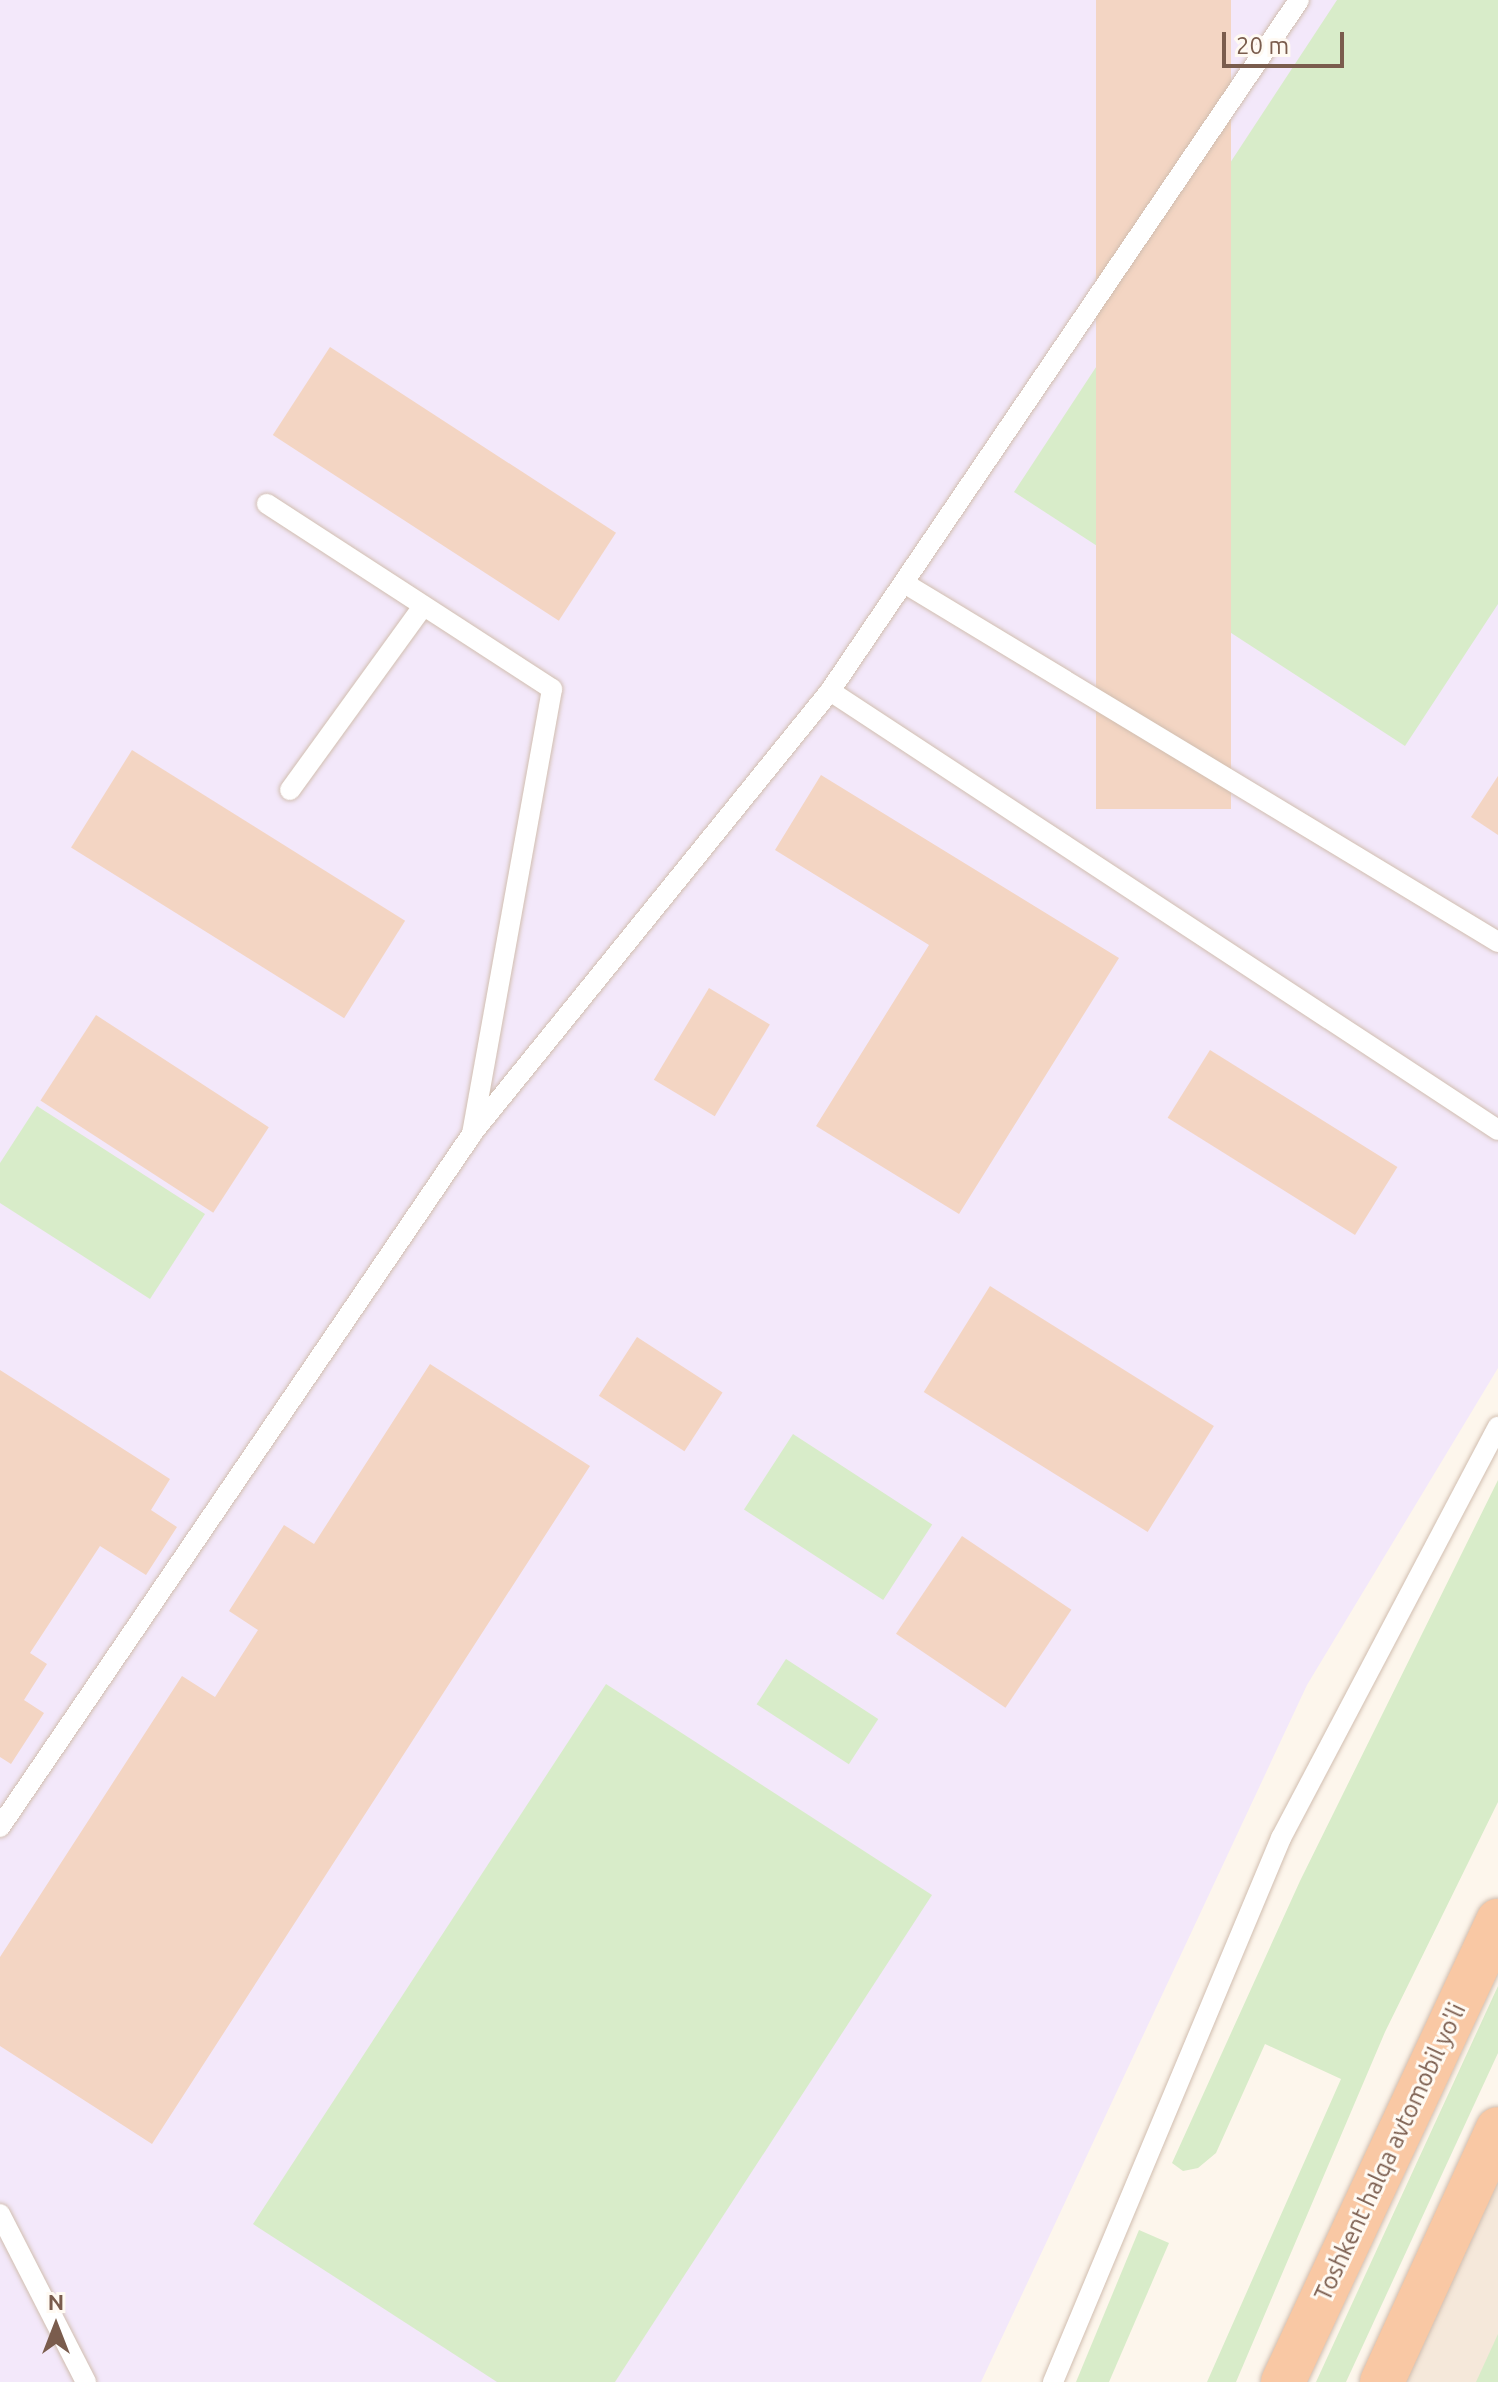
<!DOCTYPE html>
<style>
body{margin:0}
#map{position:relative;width:1498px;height:2382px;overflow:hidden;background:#fdf6ec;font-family:Ubuntu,sans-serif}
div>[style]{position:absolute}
.residential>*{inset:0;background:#f5e8da}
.education>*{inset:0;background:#f3e8fa}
.green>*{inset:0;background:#d8ecc9;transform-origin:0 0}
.building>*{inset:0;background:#f3d5c3;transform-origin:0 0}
.roads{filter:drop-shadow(0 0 2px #d1beb0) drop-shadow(0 0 2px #d1beb0)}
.service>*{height:20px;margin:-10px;padding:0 10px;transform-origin:10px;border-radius:10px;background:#fff}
.trunk>*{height:44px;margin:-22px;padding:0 22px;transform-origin:22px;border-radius:22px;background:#f9c8a4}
span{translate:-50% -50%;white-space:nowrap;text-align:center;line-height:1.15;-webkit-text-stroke:6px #fffaf3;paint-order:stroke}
.street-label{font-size:24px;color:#7a5c4d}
.north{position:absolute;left:16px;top:2286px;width:80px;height:80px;-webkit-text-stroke:6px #fffaf3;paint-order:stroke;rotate:0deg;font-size:22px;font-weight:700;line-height:32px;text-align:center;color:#7a5c4d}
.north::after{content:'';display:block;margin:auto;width:28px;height:36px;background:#7a5c4d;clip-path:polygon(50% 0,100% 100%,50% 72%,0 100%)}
.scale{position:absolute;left:1222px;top:32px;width:122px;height:36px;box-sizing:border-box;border:4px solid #7a5c4d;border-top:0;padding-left:10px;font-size:24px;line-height:28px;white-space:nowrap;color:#7a5c4d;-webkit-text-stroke:6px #fffaf3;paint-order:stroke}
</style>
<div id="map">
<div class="residential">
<i style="clip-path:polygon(1498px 2129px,1498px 2382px,1382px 2382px)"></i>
</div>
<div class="education">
<i style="clip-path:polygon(0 0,1498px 0,1498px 1368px,1307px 1685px,981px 2382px,0 2382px)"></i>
</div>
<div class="green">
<i style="clip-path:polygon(1337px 0,1498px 0,1498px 604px,1405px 746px,1014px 492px)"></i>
<i style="clip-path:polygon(37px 1106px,205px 1214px,150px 1299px,0 1203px,0 1163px)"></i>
<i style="left:793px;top:1434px;width:166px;height:90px;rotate:33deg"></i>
<i style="clip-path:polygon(1498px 1480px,1498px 1802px,1385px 2032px,1236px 2382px,1207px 2382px,1341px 2079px,1265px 2044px,1216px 2153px,1198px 2168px,1183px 2171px,1172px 2163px,1300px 1881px)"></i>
<i style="left:786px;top:1659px;width:110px;height:54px;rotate:33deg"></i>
<i style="clip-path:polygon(606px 1684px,932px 1895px,615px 2382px,497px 2382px,253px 2224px)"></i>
<i style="clip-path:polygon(1498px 1986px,1498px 2053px,1346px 2382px,1316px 2382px)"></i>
<i style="clip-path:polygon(1139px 2230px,1169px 2243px,1109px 2382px,1076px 2382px)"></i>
<i style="clip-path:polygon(1498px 2334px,1498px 2382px,1476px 2382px)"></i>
</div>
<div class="building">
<i style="left:1096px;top:0;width:135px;height:809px"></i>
<i style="left:330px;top:347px;width:341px;height:105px;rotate:33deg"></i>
<i style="left:132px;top:750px;width:322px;height:115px;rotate:32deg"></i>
<i style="clip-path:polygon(821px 775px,1119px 958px,959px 1214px,816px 1126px,929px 945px,775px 850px)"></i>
<i style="clip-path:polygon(1498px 776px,1498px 835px,1471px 817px)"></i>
<i style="left:709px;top:988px;width:71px;height:107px;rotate:31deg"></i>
<i style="left:96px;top:1015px;width:206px;height:102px;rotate:33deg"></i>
<i style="left:1210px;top:1050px;width:221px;height:80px;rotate:32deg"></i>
<i style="left:990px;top:1286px;width:264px;height:125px;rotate:32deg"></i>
<i style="left:637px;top:1337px;width:102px;height:70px;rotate:33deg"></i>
<i style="clip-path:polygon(430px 1364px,590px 1466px,152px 2144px,0 2046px,0 1957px,182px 1676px,215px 1697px,258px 1630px,229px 1611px,284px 1525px,314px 1544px)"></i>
<i style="clip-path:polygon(0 1370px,170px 1479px,151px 1510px,177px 1527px,146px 1575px,100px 1546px,30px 1653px,47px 1664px,24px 1700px,44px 1713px,11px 1764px,0 1757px)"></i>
<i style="left:962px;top:1536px;width:132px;height:118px;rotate:34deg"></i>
</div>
<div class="roads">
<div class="service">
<i style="left:904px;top:583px;width:694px;rotate:31.15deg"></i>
<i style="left:830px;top:691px;width:799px;rotate:33.31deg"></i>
<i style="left:290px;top:790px;width:227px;rotate:-54.1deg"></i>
<i style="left:474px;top:1131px;width:566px;rotate:-51.02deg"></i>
<i style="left:830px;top:691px;width:835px;rotate:-55.83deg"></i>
<i style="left:0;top:1827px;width:838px;rotate:-55.74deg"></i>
<i style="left:472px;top:1134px;width:452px;rotate:-79.8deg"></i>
<i style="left:552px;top:689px;width:340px;rotate:-147deg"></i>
<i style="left:0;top:2214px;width:189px;rotate:62.9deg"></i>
<i style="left:1053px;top:2382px;width:590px;rotate:-67.26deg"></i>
<i style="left:1281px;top:1838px;width:465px;rotate:-62.2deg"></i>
</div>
<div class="trunk">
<i style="left:1283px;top:2382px;width:509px;rotate:-65deg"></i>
<i style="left:1382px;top:2382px;width:278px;rotate:-65.4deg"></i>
</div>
</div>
<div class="street-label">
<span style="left:1390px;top:2152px;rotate:-65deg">Toshkent halqa avtomobil yo'li</span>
</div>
<div class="north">N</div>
<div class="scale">20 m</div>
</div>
